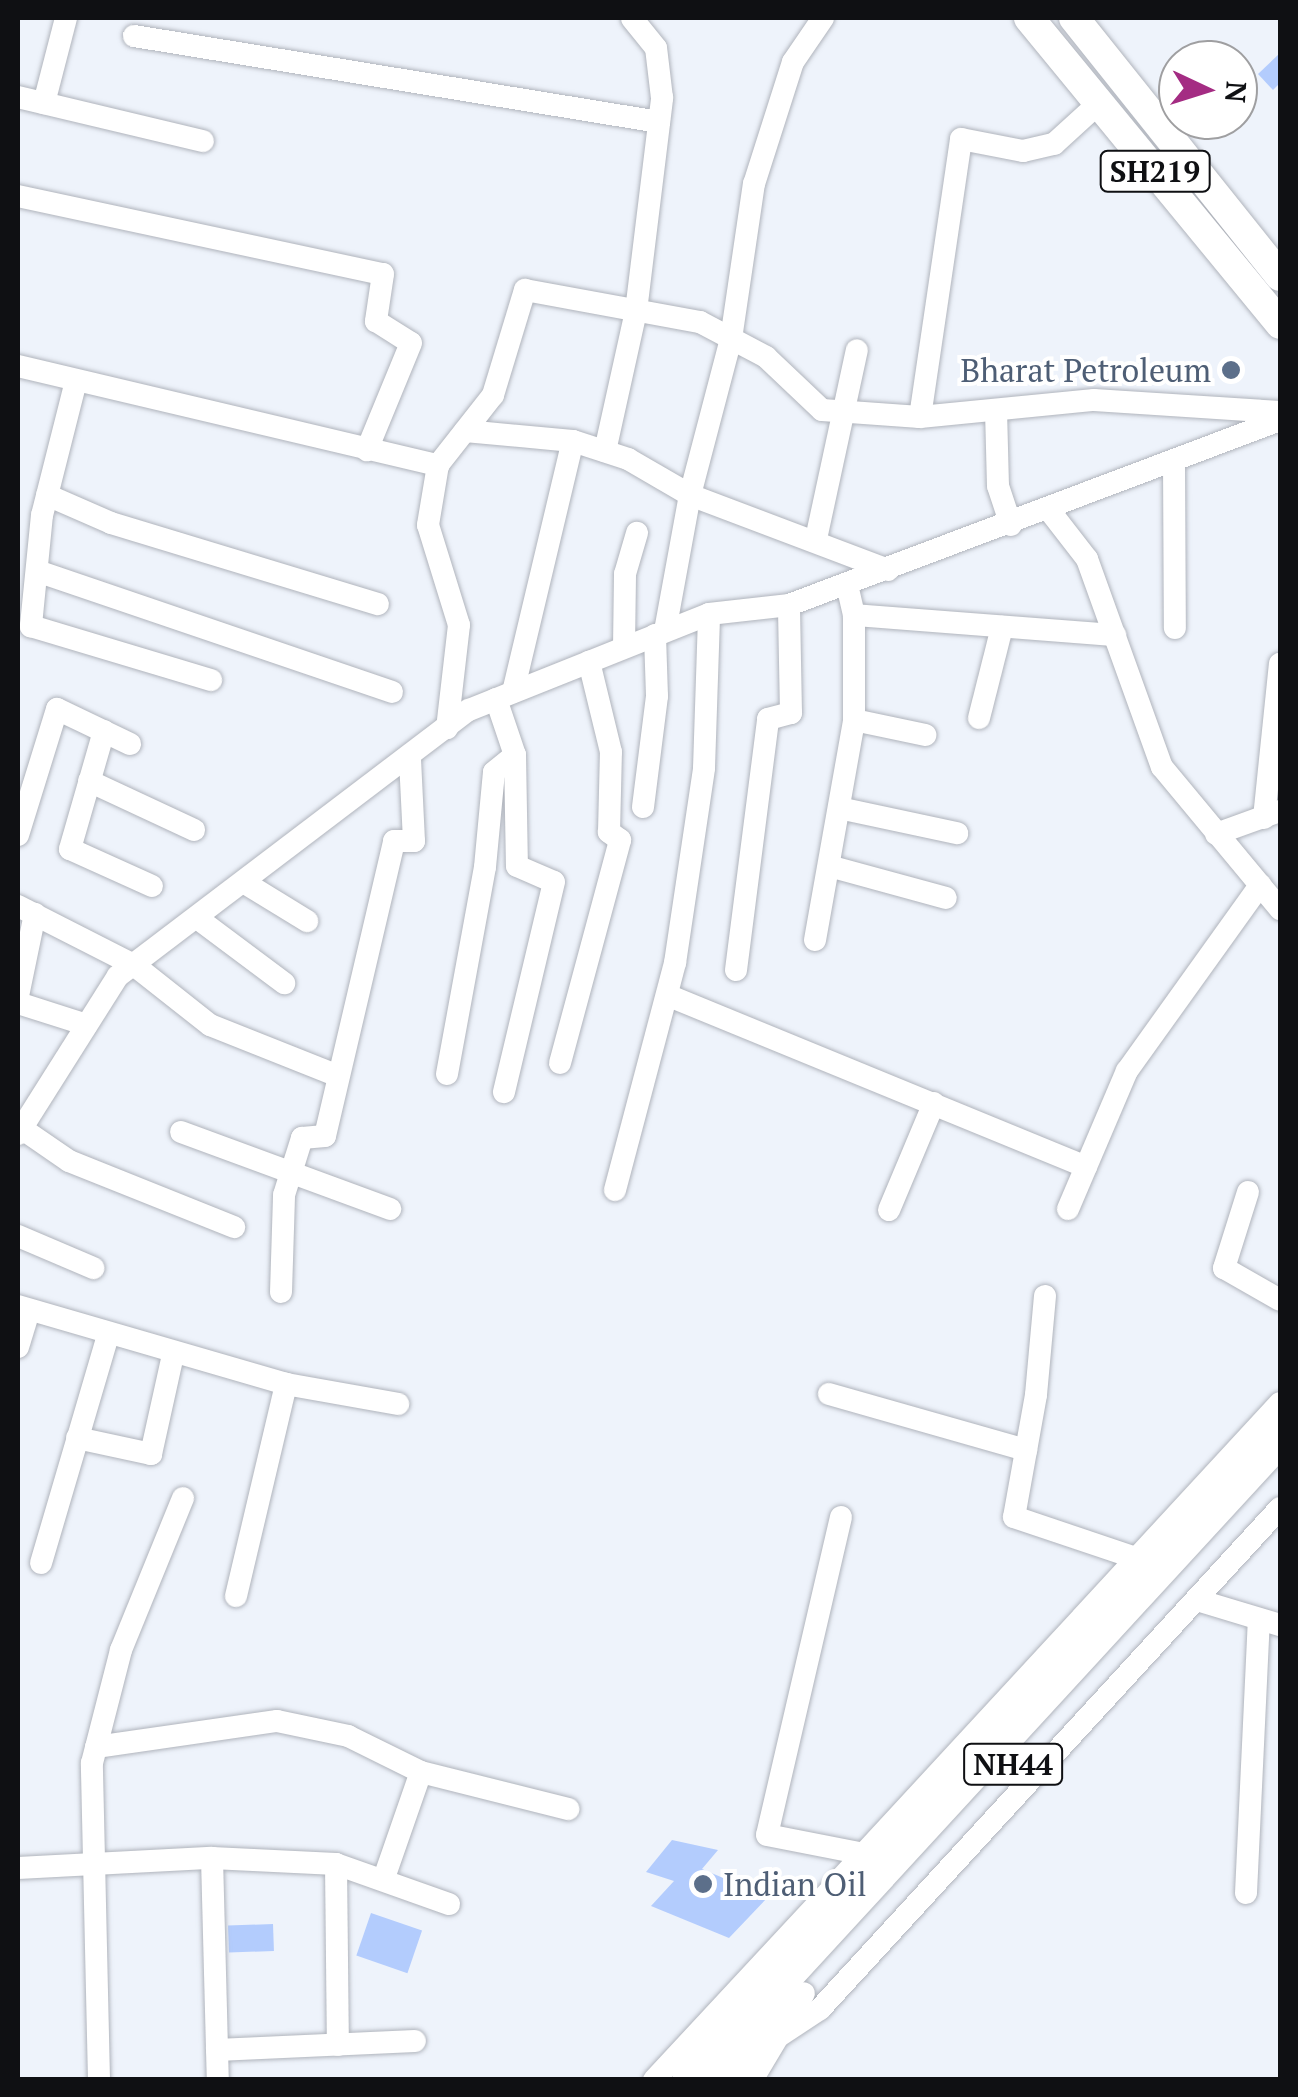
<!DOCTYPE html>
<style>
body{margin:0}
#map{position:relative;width:1298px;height:2097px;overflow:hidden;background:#eef3fb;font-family:"PT Serif",serif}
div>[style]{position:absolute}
.building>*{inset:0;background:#b3ccfd;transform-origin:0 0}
.roads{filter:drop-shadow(0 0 2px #b0b4bc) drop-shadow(0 0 2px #b0b4bc)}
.minor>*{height:22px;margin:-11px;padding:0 11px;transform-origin:11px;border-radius:11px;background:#fff}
.major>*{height:30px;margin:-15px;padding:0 15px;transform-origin:15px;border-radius:15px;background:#fff}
.highway>*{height:35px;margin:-17.5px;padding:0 17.5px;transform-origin:17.5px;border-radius:17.5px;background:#fff}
.dots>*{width:28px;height:28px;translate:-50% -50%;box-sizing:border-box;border:5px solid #fff;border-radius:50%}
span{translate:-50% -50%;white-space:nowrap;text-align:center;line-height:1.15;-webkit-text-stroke:8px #fff;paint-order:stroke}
.shield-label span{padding:2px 8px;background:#fff;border:2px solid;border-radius:8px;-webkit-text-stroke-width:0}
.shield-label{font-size:30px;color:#0f1013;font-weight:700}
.service-label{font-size:32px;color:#4e5e75}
.right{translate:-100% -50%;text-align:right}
.left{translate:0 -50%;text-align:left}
.frame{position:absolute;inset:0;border:20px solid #0f1013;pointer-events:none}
.north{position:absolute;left:1158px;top:40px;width:100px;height:100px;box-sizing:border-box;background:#fff;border:2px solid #9f9fa1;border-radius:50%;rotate:94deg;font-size:28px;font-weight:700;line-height:40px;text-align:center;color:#0f1013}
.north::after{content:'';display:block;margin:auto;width:35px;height:45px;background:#a42c83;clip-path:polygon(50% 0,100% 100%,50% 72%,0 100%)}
</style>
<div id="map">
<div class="building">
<i style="clip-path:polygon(1280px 53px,1280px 83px,1273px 90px,1258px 74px)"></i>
<i style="clip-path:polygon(672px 1840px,718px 1850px,702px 1869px,768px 1897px,729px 1938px,651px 1906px,674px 1881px,646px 1872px)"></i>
<i style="left:371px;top:1913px;width:54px;height:45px;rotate:19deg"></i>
<i style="left:273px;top:1924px;width:27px;height:45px;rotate:88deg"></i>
</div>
<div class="roads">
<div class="minor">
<i style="left:134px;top:36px;width:532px;rotate:9.3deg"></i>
<i style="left:18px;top:97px;width:190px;rotate:13.4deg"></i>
<i style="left:44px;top:103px;width:88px;rotate:-75.5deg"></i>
<i style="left:18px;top:196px;width:373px;rotate:12.1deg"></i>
<i style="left:383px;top:274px;width:48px;rotate:98.5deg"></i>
<i style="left:376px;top:321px;width:41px;rotate:32.2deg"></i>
<i style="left:411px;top:343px;width:116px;rotate:112.4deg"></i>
<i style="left:18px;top:366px;width:432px;rotate:13.3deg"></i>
<i style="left:438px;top:465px;width:89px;rotate:-51.8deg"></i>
<i style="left:493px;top:395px;width:110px;rotate:-73.1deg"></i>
<i style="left:525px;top:290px;width:178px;rotate:10.4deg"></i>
<i style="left:700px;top:322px;width:75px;rotate:27.9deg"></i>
<i style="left:766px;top:357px;width:77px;rotate:43.4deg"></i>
<i style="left:822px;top:410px;width:98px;rotate:4.1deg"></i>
<i style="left:920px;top:417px;width:175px;rotate:-5.6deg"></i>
<i style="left:1094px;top:400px;width:186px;rotate:3.7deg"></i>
<i style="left:76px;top:381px;width:138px;rotate:104.2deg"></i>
<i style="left:42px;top:515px;width:112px;rotate:95.7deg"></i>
<i style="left:31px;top:626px;width:188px;rotate:16.7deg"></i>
<i style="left:996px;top:410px;width:76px;rotate:88.5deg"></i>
<i style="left:998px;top:486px;width:41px;rotate:71.6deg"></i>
<i style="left:920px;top:417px;width:281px;rotate:-81.6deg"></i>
<i style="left:961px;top:139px;width:63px;rotate:11deg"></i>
<i style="left:1023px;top:151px;width:32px;rotate:-13deg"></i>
<i style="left:1054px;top:144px;width:61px;rotate:-42.3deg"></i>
<i style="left:465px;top:431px;width:108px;rotate:5.3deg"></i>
<i style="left:573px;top:441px;width:58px;rotate:18.1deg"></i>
<i style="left:628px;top:459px;width:72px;rotate:30.1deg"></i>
<i style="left:690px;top:495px;width:212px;rotate:20.7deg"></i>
<i style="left:605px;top:451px;width:143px;rotate:-77.5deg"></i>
<i style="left:636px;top:311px;width:215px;rotate:-83deg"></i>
<i style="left:662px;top:98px;width:50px;rotate:-96.8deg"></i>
<i style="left:656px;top:48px;width:38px;rotate:-129deg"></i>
<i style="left:1174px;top:462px;width:166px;rotate:89.7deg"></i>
<i style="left:438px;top:465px;width:61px;rotate:99.5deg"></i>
<i style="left:428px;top:525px;width:105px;rotate:72.8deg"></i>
<i style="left:459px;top:625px;width:104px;rotate:96.6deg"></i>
<i style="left:47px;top:495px;width:70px;rotate:23.6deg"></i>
<i style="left:111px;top:523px;width:279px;rotate:16.9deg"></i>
<i style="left:1049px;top:510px;width:62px;rotate:52.2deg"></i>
<i style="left:1087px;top:559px;width:221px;rotate:70.2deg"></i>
<i style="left:1162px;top:767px;width:185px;rotate:50.3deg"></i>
<i style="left:816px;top:539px;width:193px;rotate:-77.8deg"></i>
<i style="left:37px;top:571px;width:375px;rotate:18.8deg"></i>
<i style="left:854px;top:615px;width:262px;rotate:4.4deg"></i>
<i style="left:665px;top:631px;width:138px;rotate:-79.6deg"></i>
<i style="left:690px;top:495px;width:161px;rotate:-75.3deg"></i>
<i style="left:731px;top:339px;width:157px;rotate:-81.6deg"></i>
<i style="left:754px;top:184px;width:128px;rotate:-72.3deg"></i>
<i style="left:793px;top:62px;width:53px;rotate:-55.7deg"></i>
<i style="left:624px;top:647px;width:73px;rotate:-89.2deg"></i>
<i style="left:625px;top:574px;width:43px;rotate:-73.7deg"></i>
<i style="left:513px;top:692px;width:258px;rotate:-76.6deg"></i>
<i style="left:496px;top:699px;width:59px;rotate:71.3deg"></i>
<i style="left:515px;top:755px;width:111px;rotate:89deg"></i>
<i style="left:517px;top:866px;width:40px;rotate:23.4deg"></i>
<i style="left:554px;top:882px;width:216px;rotate:103.4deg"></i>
<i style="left:979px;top:718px;width:94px;rotate:-75.8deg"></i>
<i style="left:854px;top:720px;width:73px;rotate:11.9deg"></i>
<i style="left:104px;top:731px;width:123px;rotate:106.1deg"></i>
<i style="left:70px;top:849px;width:90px;rotate:24.3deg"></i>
<i style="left:89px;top:781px;width:116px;rotate:25deg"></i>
<i style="left:643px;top:807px;width:112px;rotate:-82.8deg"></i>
<i style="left:657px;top:696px;width:61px;rotate:-91.9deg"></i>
<i style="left:839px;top:808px;width:121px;rotate:12deg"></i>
<i style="left:1264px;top:818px;width:155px;rotate:-84.1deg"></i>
<i style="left:1216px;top:834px;width:68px;rotate:-19.8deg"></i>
<i style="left:18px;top:835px;width:132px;rotate:-72.8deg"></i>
<i style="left:57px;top:709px;width:81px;rotate:25.6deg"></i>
<i style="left:829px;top:866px;width:121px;rotate:15.3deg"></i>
<i style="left:245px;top:883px;width:73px;rotate:31.5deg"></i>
<i style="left:18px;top:906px;width:130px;rotate:27deg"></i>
<i style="left:134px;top:965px;width:97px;rotate:38.3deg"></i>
<i style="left:210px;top:1025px;width:138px;rotate:21.7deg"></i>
<i style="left:197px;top:918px;width:109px;rotate:36.8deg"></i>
<i style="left:815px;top:940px;width:223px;rotate:-79.9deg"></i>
<i style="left:854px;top:720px;width:105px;rotate:-90deg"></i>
<i style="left:854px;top:615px;width:32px;rotate:-103deg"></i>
<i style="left:736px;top:970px;width:253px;rotate:-82.7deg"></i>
<i style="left:768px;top:719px;width:24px;rotate:-15deg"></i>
<i style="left:791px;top:713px;width:108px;rotate:-91.1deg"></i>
<i style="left:667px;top:995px;width:453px;rotate:22.3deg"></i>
<i style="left:18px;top:996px;width:84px;rotate:-78.3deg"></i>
<i style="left:18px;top:1003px;width:72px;rotate:17.7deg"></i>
<i style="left:560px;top:1063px;width:231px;rotate:-74.9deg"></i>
<i style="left:620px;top:840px;width:14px;rotate:-144deg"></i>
<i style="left:609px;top:832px;width:80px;rotate:-88.6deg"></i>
<i style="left:611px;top:752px;width:93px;rotate:-103.7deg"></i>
<i style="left:447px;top:1074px;width:210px;rotate:-79.6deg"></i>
<i style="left:485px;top:867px;width:95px;rotate:-84.6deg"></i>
<i style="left:494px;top:772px;width:27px;rotate:-39deg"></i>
<i style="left:21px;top:1128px;width:58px;rotate:34.5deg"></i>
<i style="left:69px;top:1161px;width:178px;rotate:21.8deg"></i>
<i style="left:181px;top:1132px;width:223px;rotate:20.2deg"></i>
<i style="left:18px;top:1134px;width:187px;rotate:-57.7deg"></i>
<i style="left:118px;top:976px;width:440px;rotate:-37.2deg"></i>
<i style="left:469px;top:710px;width:258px;rotate:-21.8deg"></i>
<i style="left:709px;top:614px;width:81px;rotate:-6.4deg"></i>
<i style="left:789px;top:605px;width:525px;rotate:-20.65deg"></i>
<i style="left:615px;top:1190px;width:235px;rotate:-75.2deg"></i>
<i style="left:675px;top:963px;width:197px;rotate:-81.5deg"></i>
<i style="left:704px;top:768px;width:154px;rotate:-88.1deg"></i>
<i style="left:1248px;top:1192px;width:80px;rotate:107.5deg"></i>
<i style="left:1224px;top:1268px;width:64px;rotate:29.7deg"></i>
<i style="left:1068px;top:1209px;width:150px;rotate:-66.9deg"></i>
<i style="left:1127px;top:1071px;width:229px;rotate:-54.4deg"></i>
<i style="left:889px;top:1210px;width:116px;rotate:-67.2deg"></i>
<i style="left:18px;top:1236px;width:82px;rotate:23.1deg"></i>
<i style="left:281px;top:1292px;width:97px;rotate:-88.2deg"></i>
<i style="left:284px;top:1195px;width:60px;rotate:-72.5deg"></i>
<i style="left:302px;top:1138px;width:23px;rotate:-5deg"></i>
<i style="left:325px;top:1136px;width:303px;rotate:-76.8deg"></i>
<i style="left:394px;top:841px;width:20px"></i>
<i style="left:414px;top:841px;width:83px;rotate:-92.8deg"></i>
<i style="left:1045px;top:1296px;width:99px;rotate:95.2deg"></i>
<i style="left:1036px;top:1395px;width:124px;rotate:100.2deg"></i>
<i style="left:1014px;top:1517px;width:132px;rotate:18.6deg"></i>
<i style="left:18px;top:1306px;width:279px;rotate:16.2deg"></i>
<i style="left:286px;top:1384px;width:114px;rotate:10.1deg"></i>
<i style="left:18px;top:1347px;width:37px;rotate:-73deg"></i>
<i style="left:829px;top:1394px;width:205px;rotate:15.9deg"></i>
<i style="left:77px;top:1438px;width:76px;rotate:12.2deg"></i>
<i style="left:151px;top:1454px;width:101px;rotate:-77.5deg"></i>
<i style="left:841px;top:1517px;width:326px;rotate:103.1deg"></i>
<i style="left:767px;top:1835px;width:99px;rotate:11.1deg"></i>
<i style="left:41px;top:1563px;width:237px;rotate:-73.6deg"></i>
<i style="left:236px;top:1596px;width:218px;rotate:-76.7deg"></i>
<i style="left:1197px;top:1600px;width:87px;rotate:16.8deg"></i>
<i style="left:96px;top:1747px;width:183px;rotate:-8.2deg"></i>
<i style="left:277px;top:1721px;width:73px;rotate:11.9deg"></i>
<i style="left:348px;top:1736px;width:81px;rotate:26.3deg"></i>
<i style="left:421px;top:1772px;width:152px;rotate:14.1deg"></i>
<i style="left:212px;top:1858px;width:222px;rotate:88.5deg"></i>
<i style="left:336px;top:1864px;width:181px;rotate:89.4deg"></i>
<i style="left:18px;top:1868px;width:194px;rotate:-3deg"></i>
<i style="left:212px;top:1858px;width:124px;rotate:2.8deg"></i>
<i style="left:336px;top:1864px;width:120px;rotate:19.5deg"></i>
<i style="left:384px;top:1878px;width:112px;rotate:-70.8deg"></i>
<i style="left:834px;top:1886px;width:657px;rotate:-47.28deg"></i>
<i style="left:1246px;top:1893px;width:274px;rotate:-87.3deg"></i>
<i style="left:773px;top:2040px;width:56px;rotate:-33.4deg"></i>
<i style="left:820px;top:2009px;width:680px;rotate:-47.44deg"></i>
<i style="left:217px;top:2050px;width:198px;rotate:-2.6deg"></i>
<i style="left:99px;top:2080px;width:317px;rotate:-91.3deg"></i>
<i style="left:92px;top:1763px;width:117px;rotate:-75.6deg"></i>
<i style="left:121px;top:1650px;width:164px;rotate:-67.8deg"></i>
<i style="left:654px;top:2080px;width:265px;rotate:-47.1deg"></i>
<i style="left:834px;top:1886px;width:11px;rotate:-15deg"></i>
<i style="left:752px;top:2080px;width:101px;rotate:-59.1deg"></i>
</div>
<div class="major">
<i style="left:1029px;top:18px;width:396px;rotate:50.6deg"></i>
<i style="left:1074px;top:18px;width:330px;rotate:51.4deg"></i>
</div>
<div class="highway">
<i style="left:689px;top:2080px;width:873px;rotate:-47.41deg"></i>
<i style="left:721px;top:2080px;width:94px;rotate:-46.3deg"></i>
</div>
</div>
<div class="dots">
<i style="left:1231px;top:370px;background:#5c6f8a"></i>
<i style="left:703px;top:1884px;background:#5c6f8a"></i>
</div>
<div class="shield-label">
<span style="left:1155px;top:171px">SH219</span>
<span style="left:1013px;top:1764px">NH44</span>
</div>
<div class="service-label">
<span class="right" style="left:1211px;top:370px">Bharat Petroleum</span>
<span class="left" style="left:723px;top:1884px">Indian Oil</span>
</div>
<div class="frame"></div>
<div class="north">N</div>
</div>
